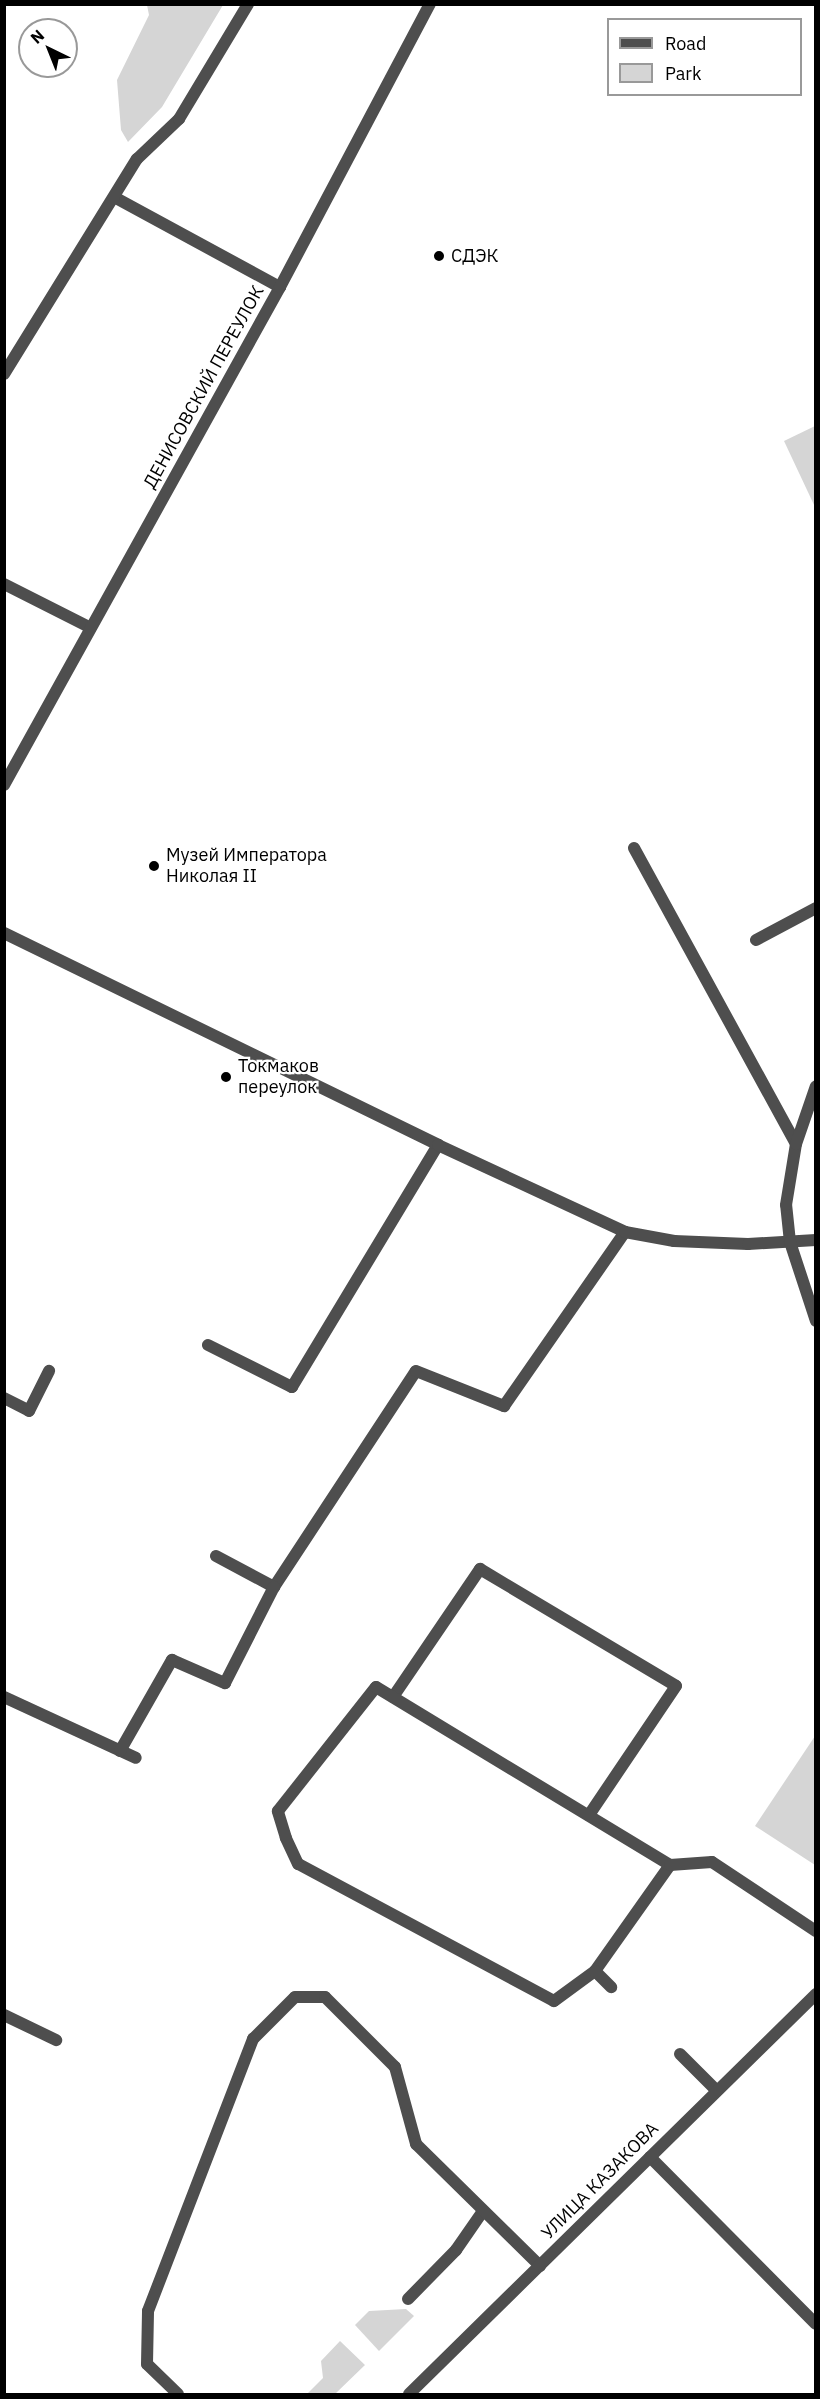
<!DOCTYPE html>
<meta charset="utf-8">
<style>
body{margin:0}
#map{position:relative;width:820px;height:2399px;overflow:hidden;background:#fff;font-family:"IBM Plex Sans",sans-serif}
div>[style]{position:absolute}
.green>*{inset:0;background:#d5d5d5}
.service>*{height:12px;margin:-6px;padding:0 6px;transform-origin:6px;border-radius:6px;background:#4e4e4e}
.minor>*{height:12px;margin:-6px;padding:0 6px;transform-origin:6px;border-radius:6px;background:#4e4e4e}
.tertiary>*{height:12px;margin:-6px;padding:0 6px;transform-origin:6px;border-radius:6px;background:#4e4e4e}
.dots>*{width:16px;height:16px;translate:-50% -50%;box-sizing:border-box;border:3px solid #fff;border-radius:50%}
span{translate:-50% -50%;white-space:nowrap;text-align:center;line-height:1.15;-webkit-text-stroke:4.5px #fff;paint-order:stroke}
.poi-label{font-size:18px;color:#000}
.left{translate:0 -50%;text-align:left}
.street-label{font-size:18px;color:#000}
.frame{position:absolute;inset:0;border:6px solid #000;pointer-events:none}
.legend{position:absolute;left:607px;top:18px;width:195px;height:78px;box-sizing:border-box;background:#fff;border:2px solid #999;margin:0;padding:8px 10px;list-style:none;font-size:18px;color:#000}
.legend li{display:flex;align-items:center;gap:12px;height:30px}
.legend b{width:30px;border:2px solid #999}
.north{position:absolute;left:18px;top:18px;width:60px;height:60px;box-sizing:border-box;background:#fff;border:2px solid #999;border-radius:50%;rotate:317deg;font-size:16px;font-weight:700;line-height:24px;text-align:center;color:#000}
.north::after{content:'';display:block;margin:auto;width:21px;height:27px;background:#000;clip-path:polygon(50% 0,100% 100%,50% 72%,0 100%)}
</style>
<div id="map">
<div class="green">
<i style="clip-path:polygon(147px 5px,223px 5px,162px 107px,128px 142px,121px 130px,117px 80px,149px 15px)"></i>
<i style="clip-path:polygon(815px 426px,815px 507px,784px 441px)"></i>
<i style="clip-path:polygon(815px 1736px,815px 1865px,755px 1826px)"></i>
<i style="clip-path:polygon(406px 2309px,414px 2316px,379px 2351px,355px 2325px,369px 2311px)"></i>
<i style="clip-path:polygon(340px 2341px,365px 2365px,335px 2394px,307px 2394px,323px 2378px,321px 2361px)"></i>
</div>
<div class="service">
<i style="left:114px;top:197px;width:189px;rotate:28.5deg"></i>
<i style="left:4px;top:374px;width:253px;rotate:-58.3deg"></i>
<i style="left:137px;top:159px;width:58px;rotate:-43.6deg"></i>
<i style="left:179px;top:119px;width:134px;rotate:-59deg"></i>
<i style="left:4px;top:584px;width:97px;rotate:26.8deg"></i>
<i style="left:634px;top:848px;width:337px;rotate:61.3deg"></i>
<i style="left:756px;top:940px;width:68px;rotate:-28.1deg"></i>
<i style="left:790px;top:1242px;width:37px;rotate:-96deg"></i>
<i style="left:786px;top:1205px;width:62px;rotate:-80.7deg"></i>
<i style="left:796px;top:1144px;width:61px;rotate:-71deg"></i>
<i style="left:208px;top:1345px;width:94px;rotate:26.6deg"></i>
<i style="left:292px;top:1387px;width:283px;rotate:-58.9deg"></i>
<i style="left:4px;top:1398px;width:28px;rotate:27deg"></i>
<i style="left:29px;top:1411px;width:45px;rotate:-63.4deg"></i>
<i style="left:216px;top:1556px;width:66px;rotate:28.1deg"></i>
<i style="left:274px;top:1587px;width:258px;rotate:-56.7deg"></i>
<i style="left:416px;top:1371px;width:95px;rotate:21.7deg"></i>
<i style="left:504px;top:1406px;width:212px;rotate:-55.2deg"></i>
<i style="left:4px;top:1697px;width:145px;rotate:24.8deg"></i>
<i style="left:393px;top:1697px;width:155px;rotate:-55.8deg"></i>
<i style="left:480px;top:1569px;width:228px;rotate:30.8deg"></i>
<i style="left:676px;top:1686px;width:156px;rotate:124deg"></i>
<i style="left:120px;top:1751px;width:105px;rotate:-60.3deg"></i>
<i style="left:172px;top:1660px;width:58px;rotate:23.5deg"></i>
<i style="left:225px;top:1683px;width:108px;rotate:-63deg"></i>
<i style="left:670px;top:1865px;width:130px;rotate:125.3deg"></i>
<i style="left:595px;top:1971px;width:51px;rotate:143.8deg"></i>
<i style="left:554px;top:2001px;width:290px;rotate:-151.8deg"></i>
<i style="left:298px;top:1864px;width:29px;rotate:-115deg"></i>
<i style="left:286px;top:1838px;width:28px;rotate:-107deg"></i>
<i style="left:278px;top:1811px;width:158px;rotate:-51.7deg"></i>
<i style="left:376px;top:1687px;width:344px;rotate:31.2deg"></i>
<i style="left:670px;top:1865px;width:42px;rotate:-4.1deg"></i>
<i style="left:712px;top:1862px;width:125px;rotate:33.6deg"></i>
<i style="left:595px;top:1971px;width:23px;rotate:45deg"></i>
<i style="left:4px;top:2015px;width:58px;rotate:25.7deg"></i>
<i style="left:680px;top:2054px;width:52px;rotate:45deg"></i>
<i style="left:650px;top:2157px;width:235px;rotate:45.2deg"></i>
<i style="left:408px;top:2299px;width:69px;rotate:-45.6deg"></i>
<i style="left:456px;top:2250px;width:47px;rotate:-55.3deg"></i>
<i style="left:178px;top:2394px;width:43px;rotate:-135.9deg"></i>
<i style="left:147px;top:2364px;width:53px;rotate:-88.9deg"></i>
<i style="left:148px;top:2311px;width:292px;rotate:-68.9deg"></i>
<i style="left:253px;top:2039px;width:59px;rotate:-45deg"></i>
<i style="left:295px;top:1997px;width:30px"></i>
<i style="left:325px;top:1997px;width:99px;rotate:45deg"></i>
<i style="left:395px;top:2067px;width:80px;rotate:74.7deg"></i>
<i style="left:416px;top:2144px;width:174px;rotate:44.5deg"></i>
</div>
<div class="minor">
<i style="left:4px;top:785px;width:569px;rotate:-61deg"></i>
<i style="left:280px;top:287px;width:320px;rotate:-62.1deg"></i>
</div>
<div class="tertiary">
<i style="left:4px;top:933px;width:483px;rotate:26deg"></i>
<i style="left:438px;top:1145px;width:206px;rotate:24.9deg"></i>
<i style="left:625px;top:1232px;width:50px;rotate:10.4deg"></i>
<i style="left:674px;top:1241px;width:74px;rotate:2.3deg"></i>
<i style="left:748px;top:1244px;width:68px;rotate:-3.4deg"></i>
<i style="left:790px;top:1242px;width:83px;rotate:71.8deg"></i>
<i style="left:409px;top:2394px;width:571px;rotate:-44.5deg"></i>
</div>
<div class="dots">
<i style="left:439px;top:256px;background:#000"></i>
<i style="left:154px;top:866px;background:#000"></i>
<i style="left:226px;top:1077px;background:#000"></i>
</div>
<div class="poi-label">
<span class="left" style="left:451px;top:256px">СДЭК</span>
<span class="left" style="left:166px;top:866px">Музей Императора<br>Николая II</span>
<span class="left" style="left:238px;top:1077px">Токмаков<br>переулок</span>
</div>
<div class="street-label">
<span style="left:204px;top:387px;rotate:-61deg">ДЕНИСОВСКИЙ ПЕРЕУЛОК</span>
<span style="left:600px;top:2181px;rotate:-45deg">УЛИЦА КАЗАКОВА</span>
</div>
<div class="frame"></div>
<ul class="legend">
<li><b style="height:8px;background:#4e4e4e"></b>Road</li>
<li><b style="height:16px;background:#d5d5d5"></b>Park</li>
</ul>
<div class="north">N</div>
</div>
